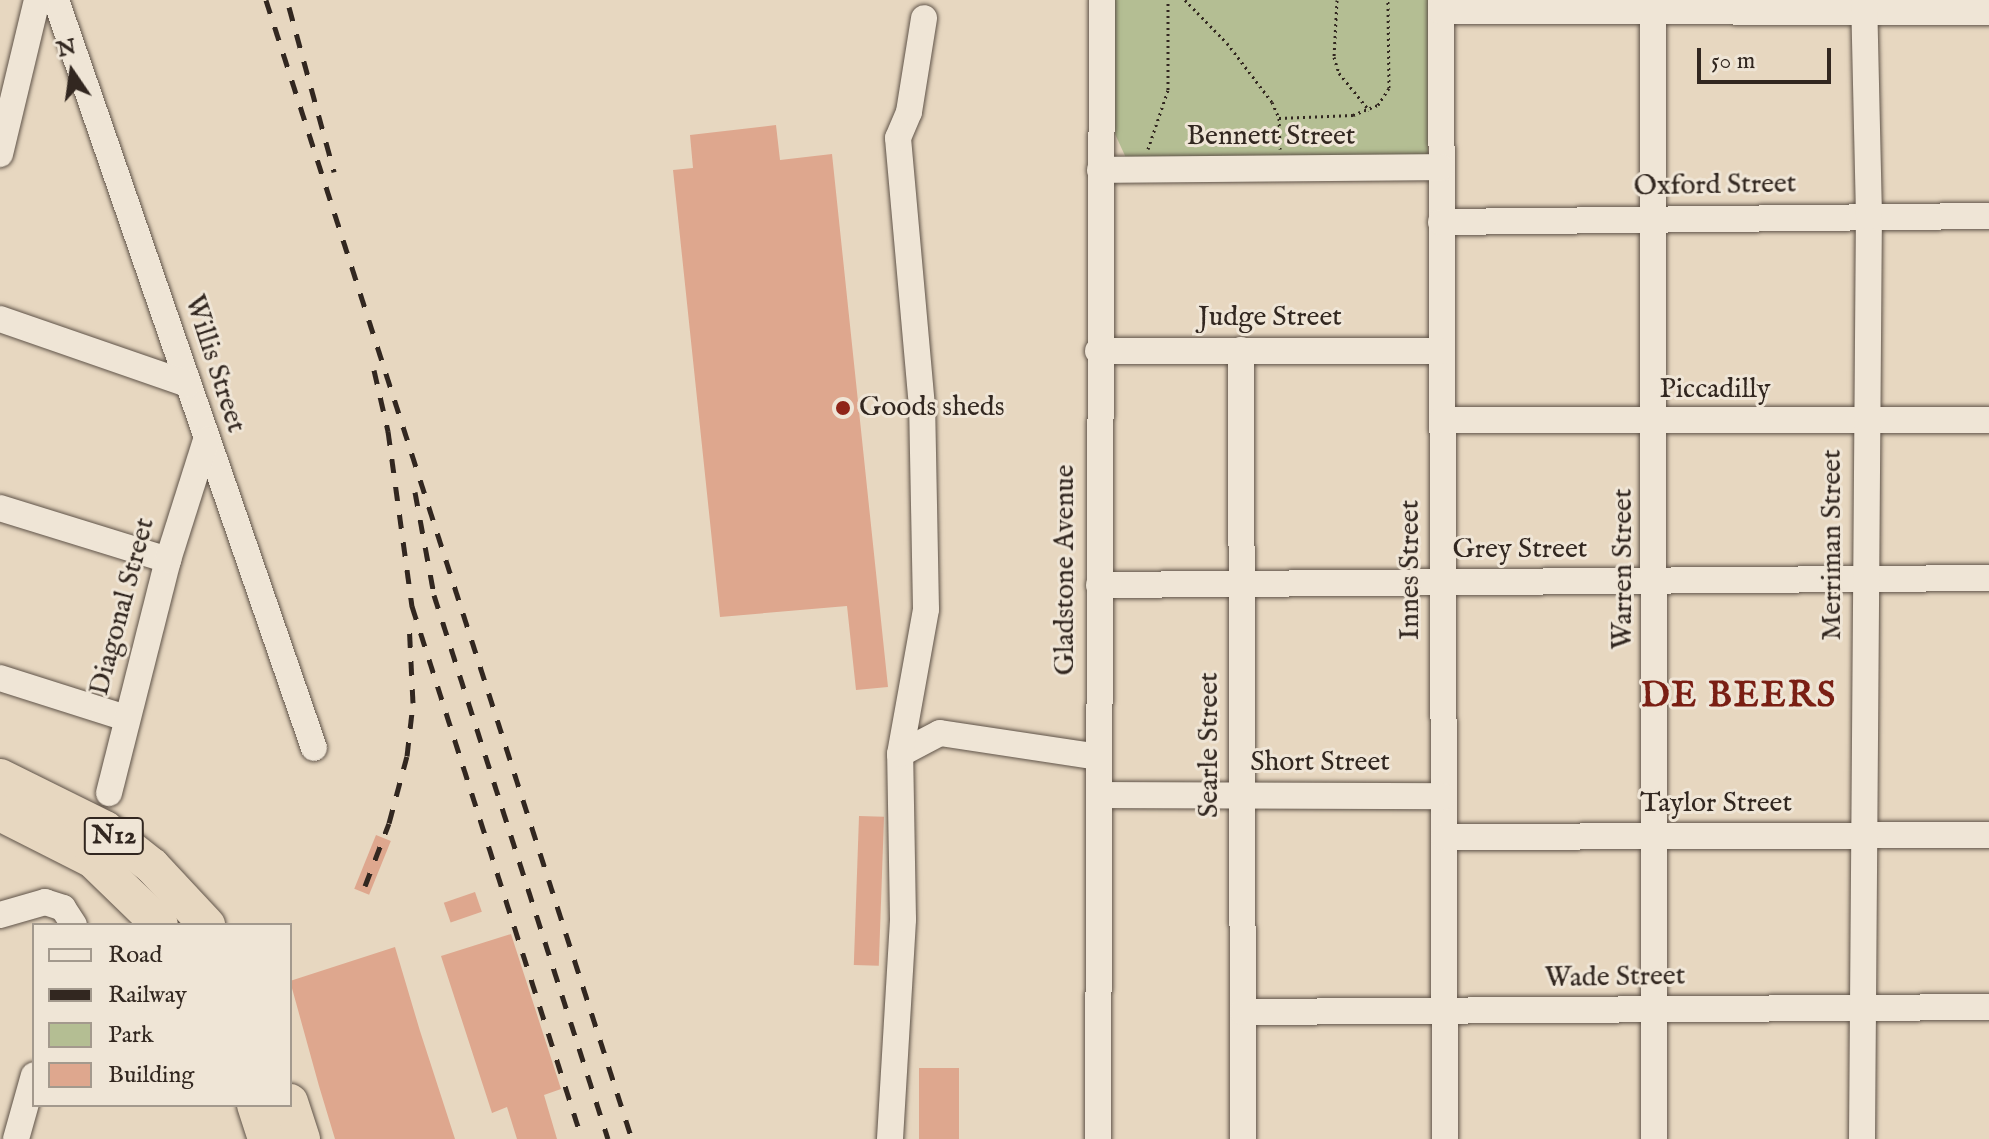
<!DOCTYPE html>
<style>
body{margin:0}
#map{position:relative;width:1989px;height:1139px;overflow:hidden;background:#e7d7c0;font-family:"IM FELL English",serif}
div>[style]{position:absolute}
.green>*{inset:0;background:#b4be93}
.building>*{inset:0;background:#dea78e;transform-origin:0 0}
.path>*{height:3px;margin-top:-1.5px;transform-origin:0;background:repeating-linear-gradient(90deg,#322720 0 2px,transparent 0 6px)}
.roads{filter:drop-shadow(0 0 2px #5f5348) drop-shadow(0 0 2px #5f5348)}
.minor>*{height:26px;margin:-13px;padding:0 13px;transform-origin:13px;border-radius:13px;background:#efe5d6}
.highway>*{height:36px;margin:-18px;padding:0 18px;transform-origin:18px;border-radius:18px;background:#e7d7c0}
.rail>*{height:5px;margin-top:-2.5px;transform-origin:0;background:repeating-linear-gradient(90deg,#322720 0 14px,transparent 0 28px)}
.dots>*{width:22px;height:22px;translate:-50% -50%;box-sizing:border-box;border:4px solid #efe5d6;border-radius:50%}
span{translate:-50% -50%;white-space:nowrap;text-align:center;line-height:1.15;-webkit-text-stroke:6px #efe5d6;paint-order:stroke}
.shield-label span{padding:2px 6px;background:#efe5d6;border:2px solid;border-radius:6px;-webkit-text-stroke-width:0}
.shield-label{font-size:26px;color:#322720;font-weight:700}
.street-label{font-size:28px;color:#322720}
.poi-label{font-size:28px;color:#322720}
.left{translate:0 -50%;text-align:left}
.district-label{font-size:36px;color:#7a1f14;font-weight:700;letter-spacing:2px}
.legend{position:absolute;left:32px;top:923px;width:260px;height:184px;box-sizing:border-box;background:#efe5d6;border:2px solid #a3998d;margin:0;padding:10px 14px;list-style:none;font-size:24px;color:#322720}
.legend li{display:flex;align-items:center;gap:16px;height:40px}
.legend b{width:40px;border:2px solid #a3998d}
.north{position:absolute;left:32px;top:32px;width:80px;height:80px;-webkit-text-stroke:6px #efe5d6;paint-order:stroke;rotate:347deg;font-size:22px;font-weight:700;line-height:32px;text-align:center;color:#322720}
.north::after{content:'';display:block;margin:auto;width:28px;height:36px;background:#322720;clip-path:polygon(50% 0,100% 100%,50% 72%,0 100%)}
.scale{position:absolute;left:1697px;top:48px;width:134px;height:36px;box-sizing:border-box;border:4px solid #322720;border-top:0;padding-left:10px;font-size:24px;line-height:28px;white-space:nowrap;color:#322720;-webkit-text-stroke:6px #efe5d6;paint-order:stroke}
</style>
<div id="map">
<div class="green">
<i style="clip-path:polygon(1115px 0,1430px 0,1428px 153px,1423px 158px,1127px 160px,1115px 134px)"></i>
</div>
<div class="building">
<i style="clip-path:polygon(776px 125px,780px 160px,832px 154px,888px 687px,856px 690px,847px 606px,720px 617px,673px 170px,693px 168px,690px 135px)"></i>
<i style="left:859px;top:816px;width:25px;height:149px;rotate:2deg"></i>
<i style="left:376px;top:835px;width:16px;height:58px;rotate:22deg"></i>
<i style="left:475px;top:892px;width:21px;height:33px;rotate:71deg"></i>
<i style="clip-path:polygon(511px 934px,561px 1089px,544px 1095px,557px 1139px,517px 1139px,507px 1107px,492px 1113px,441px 956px)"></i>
<i style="clip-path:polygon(395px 947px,420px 1031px,455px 1139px,335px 1139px,319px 1086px,290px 981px)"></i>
<i style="left:919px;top:1068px;width:40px;height:71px"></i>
</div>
<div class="path">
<i style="left:1185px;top:0;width:60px;rotate:45.7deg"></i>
<i style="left:1227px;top:43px;width:74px;rotate:52.7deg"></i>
<i style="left:1272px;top:102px;width:17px;rotate:66deg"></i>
<i style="left:1279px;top:118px;width:31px;rotate:88deg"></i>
<i style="left:1337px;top:0;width:57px;rotate:93deg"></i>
<i style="left:1334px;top:57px;width:17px;rotate:73deg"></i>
<i style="left:1339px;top:73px;width:48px;rotate:51deg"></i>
<i style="left:1279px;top:118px;width:74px;rotate:-2.3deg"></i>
<i style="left:1353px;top:115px;width:27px;rotate:-22deg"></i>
<i style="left:1378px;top:105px;width:20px;rotate:-57deg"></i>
<i style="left:1389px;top:88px;width:88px;rotate:-90.7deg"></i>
<i style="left:1148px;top:149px;width:62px;rotate:-71.3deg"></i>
<i style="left:1168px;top:90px;width:90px;rotate:-90deg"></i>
</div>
<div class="roads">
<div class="minor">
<i style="left:56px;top:0;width:791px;rotate:70.97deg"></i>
<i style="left:1441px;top:0;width:1139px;rotate:89.8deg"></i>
<i style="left:1653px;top:0;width:1139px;rotate:89.95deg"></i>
<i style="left:1441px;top:11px;width:548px;rotate:0.1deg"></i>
<i style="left:0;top:154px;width:158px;rotate:-76.5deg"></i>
<i style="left:1100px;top:170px;width:341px;rotate:-0.5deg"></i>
<i style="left:1441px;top:222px;width:548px;rotate:-0.63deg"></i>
<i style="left:0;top:319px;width:199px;rotate:19.1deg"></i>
<i style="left:1241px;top:350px;width:789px;rotate:89.85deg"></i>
<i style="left:1098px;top:351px;width:344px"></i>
<i style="left:1442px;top:420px;width:547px"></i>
<i style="left:0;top:508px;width:176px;rotate:17.2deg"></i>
<i style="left:1099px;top:585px;width:890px;rotate:-0.45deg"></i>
<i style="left:0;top:678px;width:132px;rotate:17.6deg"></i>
<i style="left:900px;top:754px;width:45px;rotate:-27.7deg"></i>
<i style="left:940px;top:733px;width:160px;rotate:8.6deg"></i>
<i style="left:109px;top:793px;width:240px;rotate:-75.8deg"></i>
<i style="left:168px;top:560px;width:126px;rotate:-72.4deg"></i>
<i style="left:1100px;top:795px;width:343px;rotate:0.2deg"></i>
<i style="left:1444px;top:837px;width:545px;rotate:-0.21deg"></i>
<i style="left:0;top:915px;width:47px;rotate:-16.1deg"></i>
<i style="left:45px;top:902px;width:19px;rotate:18deg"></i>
<i style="left:63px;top:908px;width:20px;rotate:57deg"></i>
<i style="left:1243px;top:1012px;width:746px;rotate:-0.38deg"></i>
<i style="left:16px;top:1139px;width:66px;rotate:-74.3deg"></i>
<i style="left:890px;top:1139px;width:220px;rotate:-86.6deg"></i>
<i style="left:903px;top:919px;width:165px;rotate:-91deg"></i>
<i style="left:900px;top:754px;width:147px;rotate:-79.8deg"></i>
<i style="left:926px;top:609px;width:202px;rotate:-91.1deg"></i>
<i style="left:922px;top:407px;width:270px;rotate:-95.1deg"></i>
<i style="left:898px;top:138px;width:28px;rotate:-67deg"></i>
<i style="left:909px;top:112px;width:95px;rotate:-80.9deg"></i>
<i style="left:1098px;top:1139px;width:1139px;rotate:-89.8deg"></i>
<i style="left:1862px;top:1139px;width:923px;rotate:-89.57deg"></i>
<i style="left:1869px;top:216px;width:216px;rotate:-91.3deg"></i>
</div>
<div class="highway">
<i style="left:0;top:777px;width:117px;rotate:26.3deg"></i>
<i style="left:105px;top:829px;width:60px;rotate:38.2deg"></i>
<i style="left:152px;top:866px;width:81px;rotate:47deg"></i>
<i style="left:0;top:813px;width:104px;rotate:26.8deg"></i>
<i style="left:93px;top:860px;width:93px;rotate:44.1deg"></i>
<i style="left:290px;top:1102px;width:39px;rotate:72deg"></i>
<i style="left:255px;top:1105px;width:36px;rotate:72deg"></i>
</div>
</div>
<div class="rail">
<i style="left:266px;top:0;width:1196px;rotate:72.19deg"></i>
<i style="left:289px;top:7px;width:171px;rotate:74.7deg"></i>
<i style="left:374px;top:370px;width:63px;rotate:77.1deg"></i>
<i style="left:388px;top:431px;width:177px;rotate:82.2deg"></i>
<i style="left:412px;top:606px;width:556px;rotate:72.31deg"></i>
<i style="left:415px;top:492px;width:105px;rotate:79.5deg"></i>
<i style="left:434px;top:595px;width:571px;rotate:72.26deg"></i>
<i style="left:365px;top:886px;width:67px;rotate:-69.1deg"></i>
<i style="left:389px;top:823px;width:69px;rotate:-75deg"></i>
<i style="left:407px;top:756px;width:53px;rotate:-83.5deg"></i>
<i style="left:413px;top:703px;width:81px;rotate:-92.8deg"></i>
</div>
<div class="dots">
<i style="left:843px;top:408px;background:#8f2418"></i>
</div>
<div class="shield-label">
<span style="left:114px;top:836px">N12</span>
</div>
<div class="street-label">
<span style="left:1271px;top:137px">Bennett Street</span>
<span style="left:1715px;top:186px;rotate:-1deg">Oxford Street</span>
<span style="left:1270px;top:318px">Judge Street</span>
<span style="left:214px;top:364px;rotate:72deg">Willis Street</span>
<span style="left:1715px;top:390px">Piccadilly</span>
<span style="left:1833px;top:545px;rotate:-90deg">Merriman Street</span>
<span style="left:1520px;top:550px">Grey Street</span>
<span style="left:1624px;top:569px;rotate:-90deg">Warren Street</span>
<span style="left:1066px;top:570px;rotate:-90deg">Gladstone Avenue</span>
<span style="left:1411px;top:570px;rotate:-90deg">Innes Street</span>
<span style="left:123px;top:607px;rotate:-75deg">Diagonal Street</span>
<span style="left:1210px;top:745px;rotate:-90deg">Searle Street</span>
<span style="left:1320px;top:763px">Short Street</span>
<span style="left:1716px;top:804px">Taylor Street</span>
<span style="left:1615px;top:978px;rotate:-1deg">Wade Street</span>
</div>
<div class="poi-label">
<span class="left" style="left:859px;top:408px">Goods sheds</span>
</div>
<div class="district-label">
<span style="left:1739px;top:697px">DE BEERS</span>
</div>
<ul class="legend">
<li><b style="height:10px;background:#efe5d6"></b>Road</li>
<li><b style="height:10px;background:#322720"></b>Railway</li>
<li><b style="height:22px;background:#b4be93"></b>Park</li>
<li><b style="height:22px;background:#dea78e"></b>Building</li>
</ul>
<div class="north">N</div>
<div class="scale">50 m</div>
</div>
